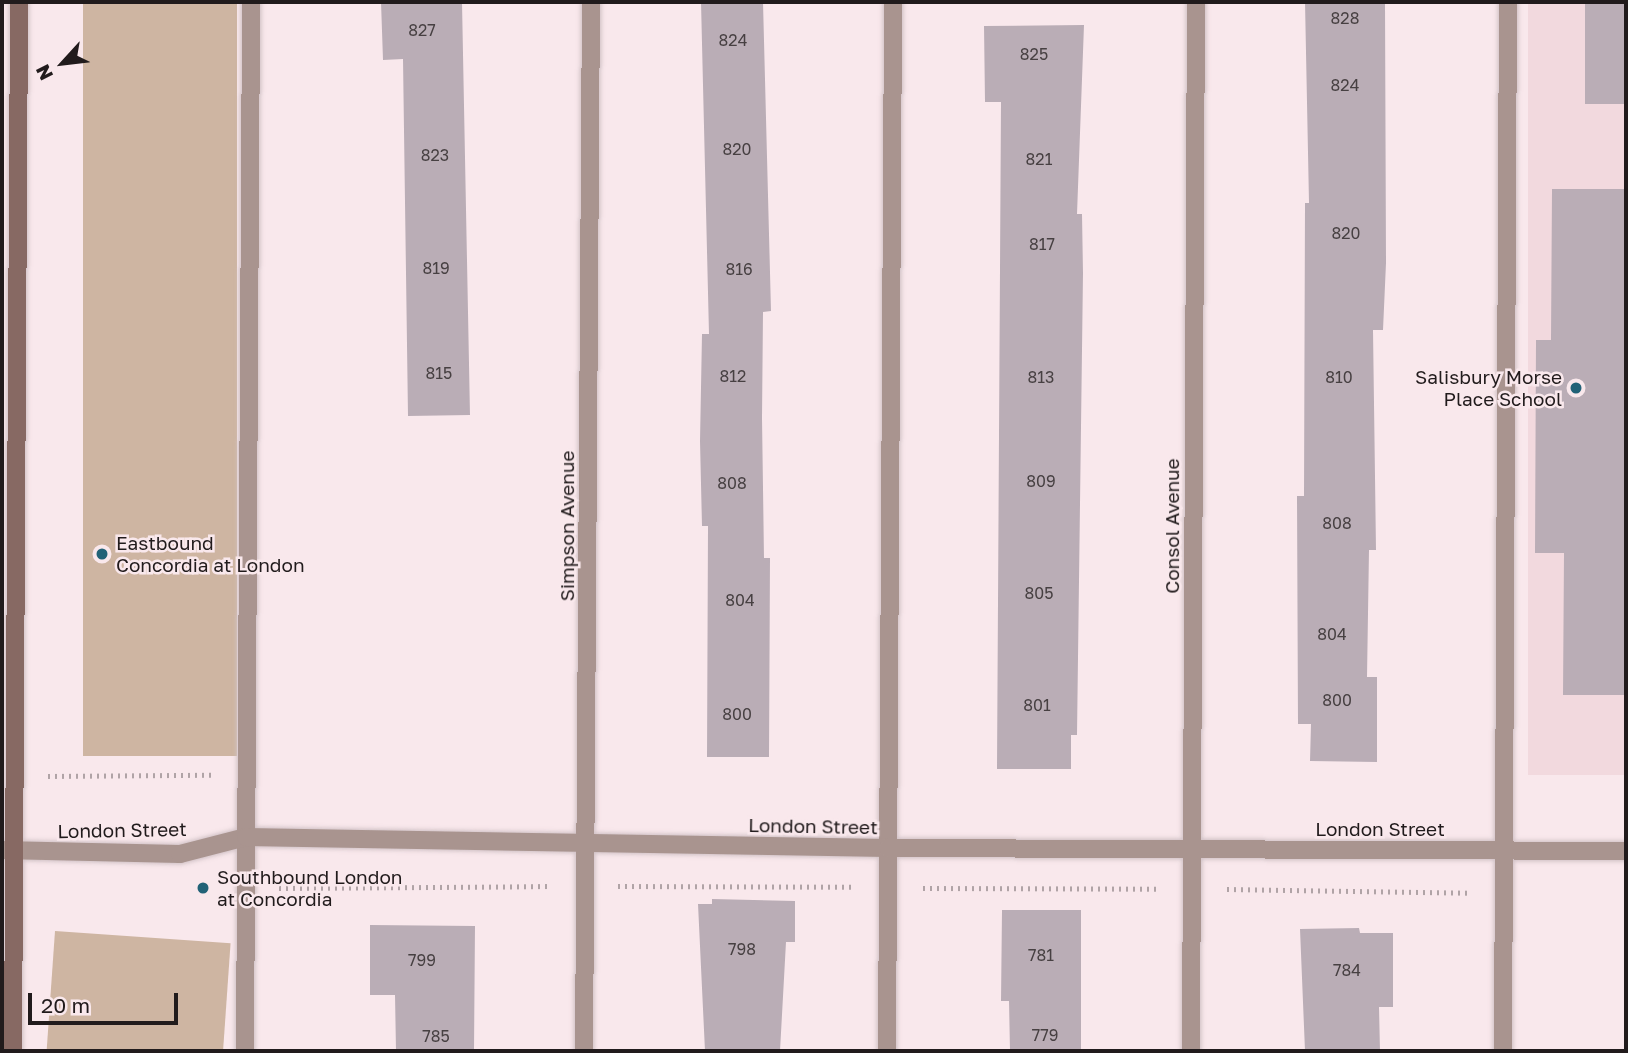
<!DOCTYPE html>
<style>
body{margin:0}
#map{position:relative;width:1628px;height:1053px;overflow:hidden;background:#f9e8ec;font-family:"Golos Text",sans-serif}
div>[style]{position:absolute}
.built>*{inset:0;background:#f2d9de;transform-origin:0 0}
.green>*{inset:0;background:#ceb5a2;transform-origin:0 0}
.building>*{inset:0;background:#baadb6;transform-origin:0 0}
.path>*{height:4.5px;margin-top:-2.25px;transform-origin:0;background:repeating-linear-gradient(90deg,#b0a3a6 0 2px,transparent 0 7px)}
.roads{filter:drop-shadow(0 0 2px #d2c3c7) drop-shadow(0 0 2px #d2c3c7)}
.service>*{height:18px;margin:-9px;padding:0 9px;transform-origin:9px;border-radius:9px;background:#a9948f}
.minor>*{height:18px;margin:-9px;padding:0 9px;transform-origin:9px;border-radius:9px;background:#a9948f}
.secondary>*{height:18px;margin:-9px;padding:0 9px;transform-origin:9px;border-radius:9px;background:#876963}
.dots>*{width:19px;height:19px;translate:-50% -50%;box-sizing:border-box;border:4px solid #f9e8ec;border-radius:50%}
span{translate:-50% -50%;white-space:nowrap;text-align:center;line-height:1.15;-webkit-text-stroke:5px #f9e8ec;paint-order:stroke}
.number-label{font-size:16px;color:#474042}
.number-label span{-webkit-text-stroke-width:0}
.poi-label{font-size:19px;color:#211b1c}
.right{translate:-100% -50%;text-align:right}
.left{translate:0 -50%;text-align:left}
.street-label{font-size:19px;color:#211b1c}
.frame{position:absolute;inset:0;border:4px solid #211b1c;pointer-events:none}
.north{position:absolute;left:28px;top:28px;width:70px;height:70px;-webkit-text-stroke:5px #f9e8ec;paint-order:stroke;rotate:243deg;font-size:19px;font-weight:700;line-height:28px;text-align:center;color:#211b1c}
.north::after{content:'';display:block;margin:auto;width:24px;height:32px;background:#211b1c;clip-path:polygon(50% 0,100% 100%,50% 72%,0 100%)}
.scale{position:absolute;left:28px;top:993px;width:150px;height:32px;box-sizing:border-box;border:4px solid #211b1c;border-top:0;padding-left:9px;font-size:21px;line-height:24px;white-space:nowrap;color:#211b1c;-webkit-text-stroke:5px #f9e8ec;paint-order:stroke}
</style>
<div id="map">
<div class="built">
<i style="left:1528px;top:2px;width:98px;height:773px"></i>
</div>
<div class="green">
<i style="left:83px;top:2px;width:154px;height:754px"></i>
<i style="left:55px;top:931px;width:176px;height:120px;rotate:4deg"></i>
</div>
<div class="building">
<i style="clip-path:polygon(381px 2px,462px 2px,470px 415px,408px 416px,403px 59px,383px 60px)"></i>
<i style="clip-path:polygon(701px 2px,763px 2px,771px 311px,763px 312px,762px 418px,764px 558px,770px 558px,769px 757px,707px 757px,708px 526px,702px 526px,700px 441px,702px 334px,709px 334px)"></i>
<i style="clip-path:polygon(1305px 2px,1385px 2px,1386px 263px,1383px 330px,1373px 330px,1376px 550px,1369px 550px,1367px 677px,1377px 677px,1377px 762px,1310px 761px,1311px 724px,1298px 724px,1297px 496px,1304px 496px,1305px 203px,1309px 203px)"></i>
<i style="left:1585px;top:2px;width:41px;height:102px"></i>
<i style="clip-path:polygon(1084px 25px,1077px 214px,1082px 214px,1083px 273px,1077px 735px,1071px 735px,1071px 769px,997px 769px,1001px 102px,985px 102px,984px 26px)"></i>
<i style="clip-path:polygon(1552px 189px,1626px 189px,1626px 695px,1563px 695px,1564px 553px,1535px 553px,1536px 340px,1551px 340px)"></i>
<i style="clip-path:polygon(712px 899px,795px 901px,795px 942px,786px 942px,780px 1051px,705px 1051px,698px 904px,712px 904px)"></i>
<i style="clip-path:polygon(1002px 910px,1081px 910px,1081px 1051px,1010px 1051px,1009px 1001px,1001px 1001px)"></i>
<i style="clip-path:polygon(370px 925px,475px 926px,474px 1051px,396px 1051px,395px 995px,370px 995px)"></i>
<i style="clip-path:polygon(1359px 928px,1360px 933px,1393px 933px,1393px 1007px,1379px 1007px,1380px 1051px,1305px 1051px,1300px 929px)"></i>
</div>
<div class="path">
<i style="left:48px;top:776px;width:163px;rotate:-0.4deg"></i>
<i style="left:618px;top:886px;width:237px;rotate:0.2deg"></i>
<i style="left:279px;top:888px;width:271px;rotate:-0.4deg"></i>
<i style="left:923px;top:888px;width:236px;rotate:0.2deg"></i>
<i style="left:1227px;top:889px;width:243px;rotate:0.9deg"></i>
</div>
<div class="roads">
<div class="service">
<i style="left:245px;top:1051px;width:1049px;rotate:-89.67deg"></i>
<i style="left:887px;top:1051px;width:1049px;rotate:-89.67deg"></i>
<i style="left:1503px;top:1051px;width:1049px;rotate:-89.73deg"></i>
</div>
<div class="minor">
<i style="left:2px;top:850px;width:178px;rotate:1.3deg"></i>
<i style="left:180px;top:854px;width:68px;rotate:-14.4deg"></i>
<i style="left:246px;top:837px;width:642px;rotate:0.98deg"></i>
<i style="left:888px;top:848px;width:738px;rotate:0.23deg"></i>
<i style="left:584px;top:1051px;width:1049px;rotate:-89.62deg"></i>
<i style="left:1191px;top:1051px;width:1049px;rotate:-89.73deg"></i>
</div>
<div class="secondary">
<i style="left:13px;top:1051px;width:1049px;rotate:-89.67deg"></i>
</div>
</div>
<div class="dots">
<i style="left:1576px;top:388px;background:#226277"></i>
<i style="left:102px;top:554px;background:#226277"></i>
<i style="left:203px;top:888px;background:#226277"></i>
</div>
<div class="number-label">
<span style="left:1345px;top:18px">828</span>
<span style="left:422px;top:30px">827</span>
<span style="left:733px;top:40px">824</span>
<span style="left:1034px;top:54px">825</span>
<span style="left:1345px;top:85px">824</span>
<span style="left:737px;top:149px">820</span>
<span style="left:435px;top:155px">823</span>
<span style="left:1039px;top:159px">821</span>
<span style="left:1346px;top:233px">820</span>
<span style="left:1042px;top:244px">817</span>
<span style="left:436px;top:268px">819</span>
<span style="left:739px;top:269px">816</span>
<span style="left:439px;top:373px">815</span>
<span style="left:733px;top:376px">812</span>
<span style="left:1041px;top:377px">813</span>
<span style="left:1339px;top:377px">810</span>
<span style="left:1041px;top:481px">809</span>
<span style="left:732px;top:483px">808</span>
<span style="left:1337px;top:523px">808</span>
<span style="left:1039px;top:593px">805</span>
<span style="left:740px;top:600px">804</span>
<span style="left:1332px;top:634px">804</span>
<span style="left:1337px;top:700px">800</span>
<span style="left:1037px;top:705px">801</span>
<span style="left:737px;top:714px">800</span>
<span style="left:742px;top:949px">798</span>
<span style="left:1041px;top:955px">781</span>
<span style="left:422px;top:960px">799</span>
<span style="left:1347px;top:970px">784</span>
<span style="left:1045px;top:1035px">779</span>
<span style="left:436px;top:1036px">785</span>
</div>
<div class="poi-label">
<span class="right" style="left:1562px;top:388px">Salisbury Morse<br>Place School</span>
<span class="left" style="left:116px;top:554px">Eastbound<br>Concordia at London</span>
<span class="left" style="left:217px;top:888px">Southbound London<br>at Concordia</span>
</div>
<div class="street-label">
<span style="left:567px;top:526px;rotate:-90deg">Simpson Avenue</span>
<span style="left:1172px;top:526px;rotate:-90deg">Consol Avenue</span>
<span style="left:813px;top:826px;rotate:1deg">London Street</span>
<span style="left:1380px;top:829px">London Street</span>
<span style="left:122px;top:830px;rotate:-1deg">London Street</span>
</div>
<div class="frame"></div>
<div class="north">N</div>
<div class="scale">20 m</div>
</div>
